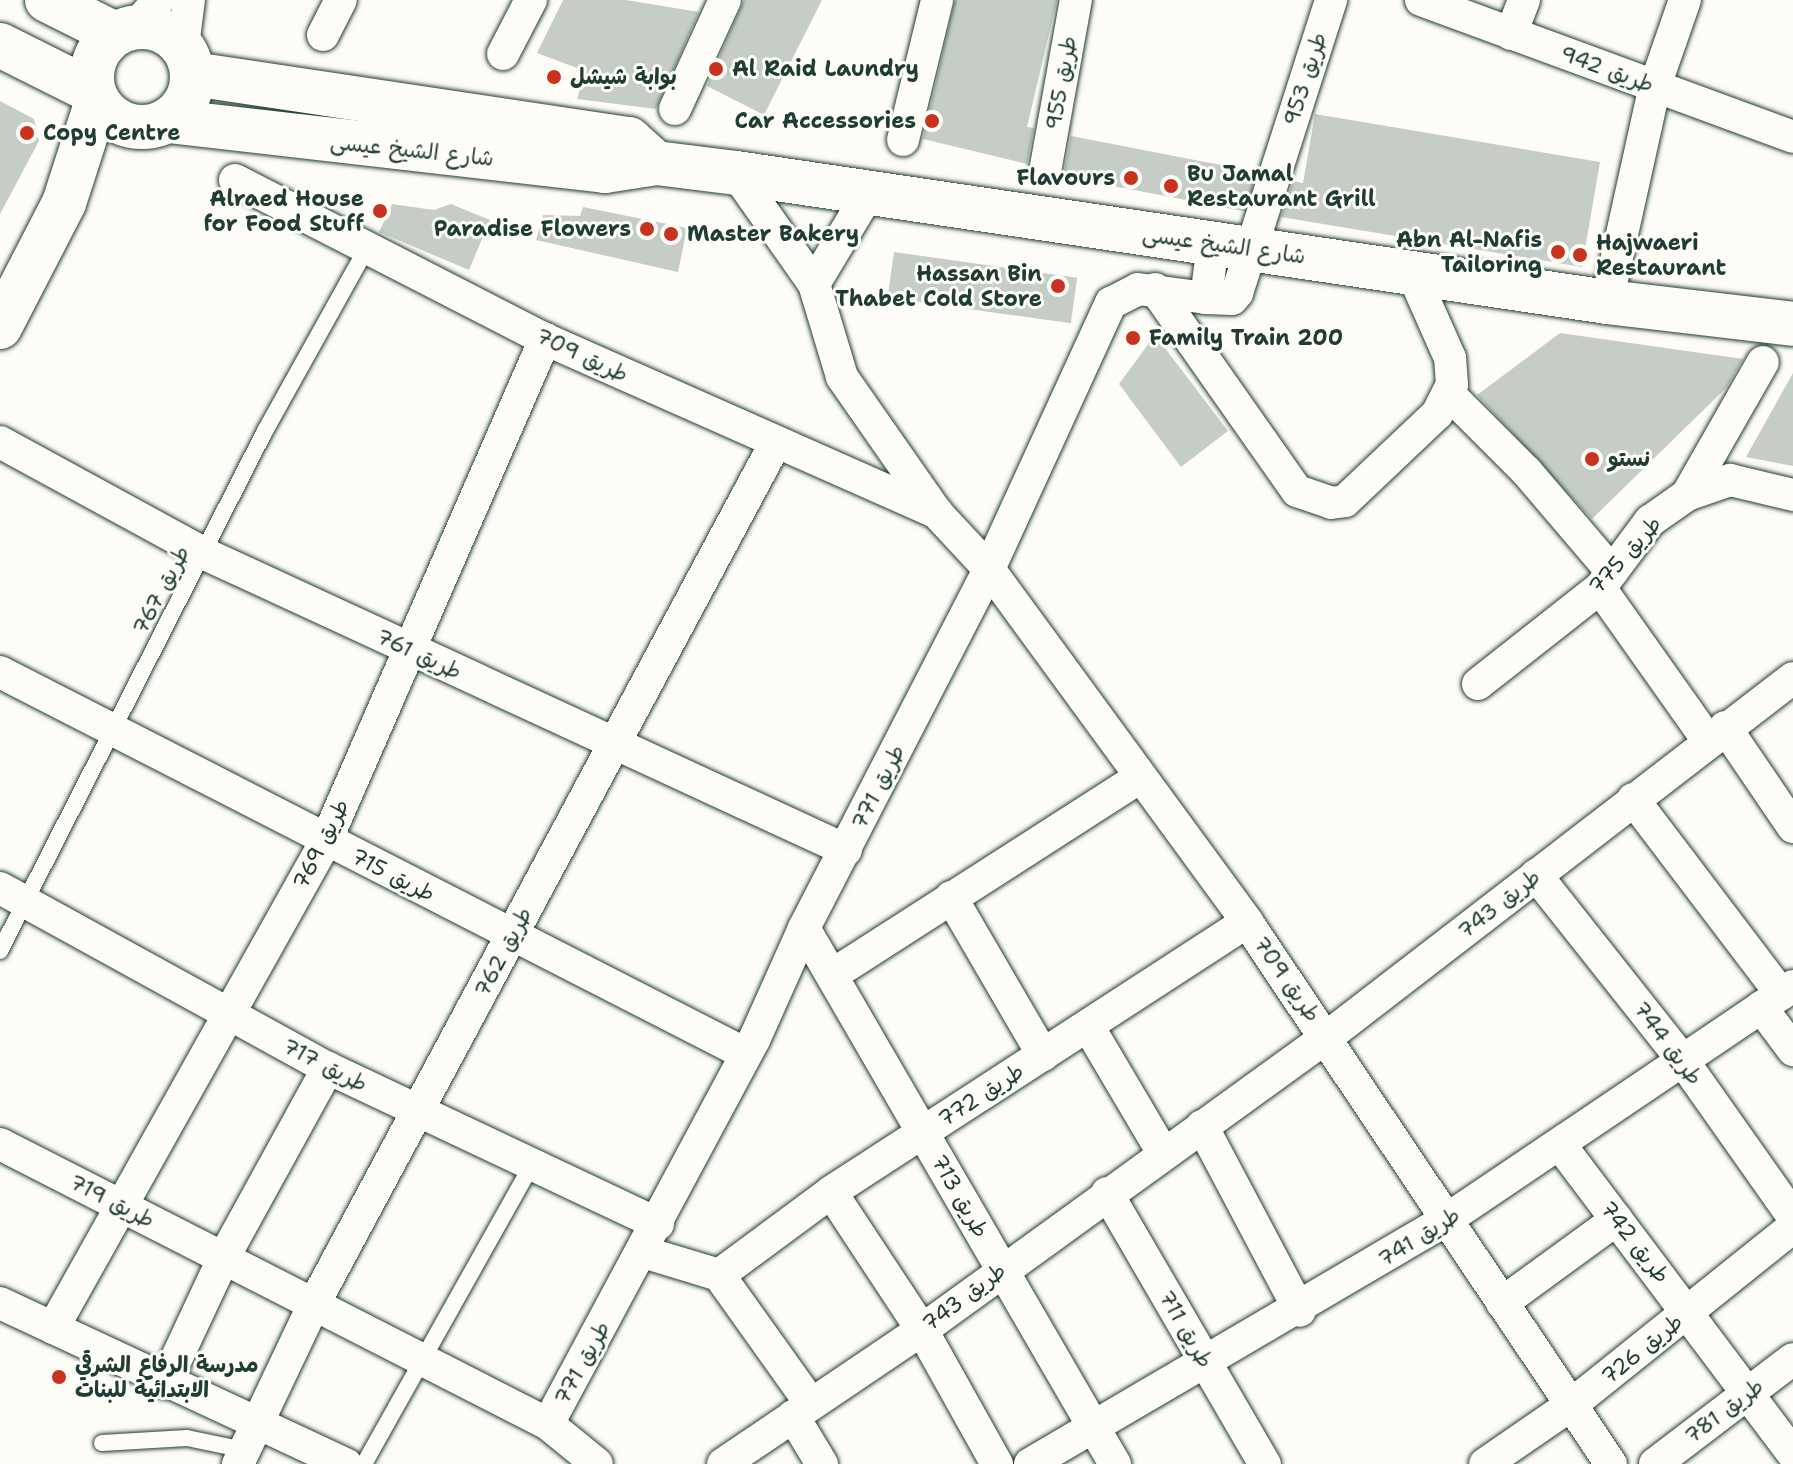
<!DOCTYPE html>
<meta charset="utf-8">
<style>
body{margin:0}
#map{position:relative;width:1793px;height:1464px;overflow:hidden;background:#fdfcf7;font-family:"Shantell Sans","Playpen Sans Arabic",sans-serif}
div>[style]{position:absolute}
.building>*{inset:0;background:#c6cdc7;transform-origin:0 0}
.roads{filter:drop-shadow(0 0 2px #1f3d34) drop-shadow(0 0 2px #1f3d34)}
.lane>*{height:16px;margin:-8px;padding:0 8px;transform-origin:8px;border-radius:8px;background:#fdfcf7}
.street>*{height:32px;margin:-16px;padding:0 16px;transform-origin:16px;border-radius:16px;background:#fdfcf7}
.secondary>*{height:44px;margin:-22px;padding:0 22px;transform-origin:22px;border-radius:22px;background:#fdfcf7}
.secondary>.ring{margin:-22px;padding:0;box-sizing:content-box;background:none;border:44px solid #fdfcf7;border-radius:50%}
.dots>*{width:22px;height:22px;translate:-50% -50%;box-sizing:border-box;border:4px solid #fdfcf7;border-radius:50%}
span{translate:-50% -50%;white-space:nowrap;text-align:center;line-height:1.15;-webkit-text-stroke:6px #fdfcf7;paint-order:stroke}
.poi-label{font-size:22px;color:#1f3d34;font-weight:700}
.left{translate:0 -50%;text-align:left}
.right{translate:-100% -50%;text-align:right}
.street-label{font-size:22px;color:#1f3d34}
</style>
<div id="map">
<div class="building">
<i style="clip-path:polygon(563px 0,626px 0,699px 12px,656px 109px,577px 99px,585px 71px,537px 53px)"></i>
<i style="clip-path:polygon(744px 0,822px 0,764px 115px,707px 86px)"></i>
<i style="clip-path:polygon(955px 0,1057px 0,1027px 127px,1034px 128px,1027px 164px,923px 139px)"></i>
<i style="clip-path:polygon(0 101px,34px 119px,39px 141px,0 214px)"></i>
<i style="clip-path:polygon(1315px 114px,1600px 162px,1582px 267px,1281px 217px,1293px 181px,1303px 183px)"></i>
<i style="left:1071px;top:136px;width:188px;height:41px;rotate:11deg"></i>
<i style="clip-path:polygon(392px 204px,434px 210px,451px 204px,490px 220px,469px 270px,379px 232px)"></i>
<i style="clip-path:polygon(583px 207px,687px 228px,678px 272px,536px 240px,543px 215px,580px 216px)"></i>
<i style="left:894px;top:252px;width:185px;height:46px;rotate:8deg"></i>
<i style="clip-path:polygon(1560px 333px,1743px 359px,1727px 387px,1592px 519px,1477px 395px)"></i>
<i style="clip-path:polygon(1155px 335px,1228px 431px,1181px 467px,1119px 384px)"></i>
<i style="clip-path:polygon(1793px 373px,1793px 466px,1746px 457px)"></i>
</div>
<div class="roads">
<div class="lane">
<i style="left:0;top:951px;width:584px;rotate:-63deg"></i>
<i style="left:265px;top:431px;width:206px;rotate:-60.9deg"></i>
<i style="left:102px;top:1443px;width:85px;rotate:-3.4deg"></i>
<i style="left:187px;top:1438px;width:59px;rotate:11.7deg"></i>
<i style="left:364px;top:1464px;width:343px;rotate:-60.7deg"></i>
</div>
<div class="street">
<i style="left:1421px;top:0;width:396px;rotate:20.2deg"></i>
<i style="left:136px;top:26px;width:35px;rotate:-49deg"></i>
<i style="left:1511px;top:34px;width:36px;rotate:-69deg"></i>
<i style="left:323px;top:35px;width:39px;rotate:-63deg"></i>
<i style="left:183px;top:46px;width:46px;rotate:-82.6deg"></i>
<i style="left:503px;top:54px;width:61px;rotate:-62.6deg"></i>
<i style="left:675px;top:109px;width:120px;rotate:-65.4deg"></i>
<i style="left:903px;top:140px;width:144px;rotate:-76.3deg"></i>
<i style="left:1046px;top:166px;width:169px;rotate:-79.8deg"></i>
<i style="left:736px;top:173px;width:136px;rotate:54.9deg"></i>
<i style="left:814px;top:284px;width:97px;rotate:73.2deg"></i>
<i style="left:842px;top:377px;width:166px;rotate:55.1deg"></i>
<i style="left:937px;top:513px;width:76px;rotate:47.1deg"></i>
<i style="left:989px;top:569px;width:437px;rotate:53.8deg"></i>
<i style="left:1247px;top:922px;width:653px;rotate:56.12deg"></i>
<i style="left:235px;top:180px;width:348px;rotate:27.2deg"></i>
<i style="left:545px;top:339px;width:429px;rotate:23.9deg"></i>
<i style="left:814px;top:284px;width:105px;rotate:-59deg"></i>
<i style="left:1155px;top:289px;width:247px;rotate:54.9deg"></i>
<i style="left:1297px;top:491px;width:36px;rotate:19deg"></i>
<i style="left:1331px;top:503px;width:14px;rotate:-8deg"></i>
<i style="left:1345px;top:501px;width:127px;rotate:-43.4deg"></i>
<i style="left:1437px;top:414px;width:33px;rotate:-63deg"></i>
<i style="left:1452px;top:385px;width:27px;rotate:-94deg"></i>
<i style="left:1450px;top:358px;width:96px;rotate:-113.9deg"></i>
<i style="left:1206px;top:298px;width:54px;rotate:-82.6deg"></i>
<i style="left:1607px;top:302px;width:221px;rotate:-77.5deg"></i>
<i style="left:1655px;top:86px;width:91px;rotate:-70.8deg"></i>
<i style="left:1448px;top:393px;width:112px;rotate:45deg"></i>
<i style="left:1527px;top:472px;width:131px;rotate:49.6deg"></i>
<i style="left:0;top:442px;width:234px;rotate:28.6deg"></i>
<i style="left:205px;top:554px;width:706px;rotate:24.79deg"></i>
<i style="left:1687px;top:495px;width:153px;rotate:-60.3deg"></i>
<i style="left:1600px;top:588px;width:189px;rotate:54.7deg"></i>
<i style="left:0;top:672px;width:838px;rotate:27.12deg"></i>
<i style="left:1478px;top:684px;width:155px;rotate:-38.2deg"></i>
<i style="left:1600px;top:588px;width:84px;rotate:-53.3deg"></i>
<i style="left:1650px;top:521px;width:45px;rotate:-35.1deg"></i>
<i style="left:1687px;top:495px;width:46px;rotate:-19.2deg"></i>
<i style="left:1730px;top:480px;width:65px;rotate:13.4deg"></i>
<i style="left:1725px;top:727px;width:121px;rotate:55.8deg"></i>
<i style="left:1633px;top:799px;width:245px;rotate:52.8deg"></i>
<i style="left:1536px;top:875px;width:233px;rotate:51.6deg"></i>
<i style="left:1681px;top:1058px;width:194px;rotate:54.8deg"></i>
<i style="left:0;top:888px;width:374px;rotate:28.8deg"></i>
<i style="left:328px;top:1068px;width:365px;rotate:25.3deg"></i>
<i style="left:951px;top:897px;width:183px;rotate:59.8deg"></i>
<i style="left:804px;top:928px;width:620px;rotate:59.88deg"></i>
<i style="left:832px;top:975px;width:363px;rotate:-32.7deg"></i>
<i style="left:1761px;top:1007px;width:54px;rotate:53.3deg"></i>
<i style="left:1088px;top:1026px;width:147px;rotate:59.4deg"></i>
<i style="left:1202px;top:1126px;width:209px;rotate:62.1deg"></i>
<i style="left:0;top:1144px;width:615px;rotate:27.06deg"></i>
<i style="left:548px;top:1424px;width:63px;rotate:39.2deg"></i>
<i style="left:1561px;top:1146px;width:386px;rotate:53deg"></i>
<i style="left:831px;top:1192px;width:165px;rotate:56.6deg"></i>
<i style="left:922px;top:1330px;width:154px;rotate:60.8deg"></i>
<i style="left:1107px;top:1193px;width:314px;rotate:59.8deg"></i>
<i style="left:643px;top:1252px;width:79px;rotate:16.8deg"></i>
<i style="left:719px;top:1275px;width:158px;rotate:54.5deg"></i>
<i style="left:719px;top:1275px;width:139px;rotate:-36.5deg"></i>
<i style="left:831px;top:1192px;width:496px;rotate:-33deg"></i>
<i style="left:0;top:1303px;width:382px;rotate:25deg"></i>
<i style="left:1502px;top:1303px;width:142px;rotate:-36.1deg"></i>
<i style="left:53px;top:1328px;width:558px;rotate:-60.73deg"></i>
<i style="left:326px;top:841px;width:548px;rotate:-66.43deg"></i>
<i style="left:165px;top:1383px;width:139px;rotate:-64.9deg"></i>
<i style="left:224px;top:1257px;width:216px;rotate:-61.2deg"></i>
<i style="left:793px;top:1416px;width:56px;rotate:58.9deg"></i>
<i style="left:548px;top:1424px;width:436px;rotate:-61.8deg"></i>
<i style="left:754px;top:1040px;width:123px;rotate:-65.9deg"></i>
<i style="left:804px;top:928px;width:404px;rotate:-62.7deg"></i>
<i style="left:989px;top:569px;width:293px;rotate:-65.4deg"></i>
<i style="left:1111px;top:303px;width:30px;rotate:-27deg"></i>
<i style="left:1138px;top:289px;width:69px;rotate:7.5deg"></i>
<i style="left:1206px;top:298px;width:26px;rotate:2deg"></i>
<i style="left:1232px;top:299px;width:8px;rotate:-50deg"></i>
<i style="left:1237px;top:293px;width:308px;rotate:-72.2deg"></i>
<i style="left:238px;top:1464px;width:177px;rotate:-64.6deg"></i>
<i style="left:314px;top:1304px;width:976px;rotate:-61.81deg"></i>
<i style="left:723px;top:1464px;width:240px;rotate:-34deg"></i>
<i style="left:922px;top:1330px;width:500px;rotate:-35.9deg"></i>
<i style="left:1327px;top:1037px;width:588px;rotate:-37.61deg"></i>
<i style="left:1030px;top:1464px;width:479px;rotate:-30.4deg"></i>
<i style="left:1443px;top:1222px;width:422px;rotate:-34deg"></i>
<i style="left:1485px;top:1464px;width:104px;rotate:-34.5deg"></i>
<i style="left:1571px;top:1405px;width:285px;rotate:-38.7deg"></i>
<i style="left:1655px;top:1464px;width:173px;rotate:-37.3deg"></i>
</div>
<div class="secondary">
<i style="left:47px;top:0;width:76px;rotate:26.6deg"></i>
<i class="ring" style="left:92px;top:27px;width:56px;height:56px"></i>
<i style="left:0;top:45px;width:105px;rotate:26.6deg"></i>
<i style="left:193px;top:74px;width:441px;rotate:8.5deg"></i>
<i style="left:629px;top:139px;width:36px;rotate:42deg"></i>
<i style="left:168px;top:121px;width:440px;rotate:6.5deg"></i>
<i style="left:605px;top:171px;width:52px;rotate:-8.9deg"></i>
<i style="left:656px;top:163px;width:81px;rotate:7.1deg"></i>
<i style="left:736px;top:173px;width:881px;rotate:8.42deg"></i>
<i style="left:1607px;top:302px;width:187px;rotate:6.7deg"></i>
<i style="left:0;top:327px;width:140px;rotate:-62.7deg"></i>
<i style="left:64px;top:203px;width:107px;rotate:-72.1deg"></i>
</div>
</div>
<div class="dots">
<i style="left:716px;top:69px;background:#c8321e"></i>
<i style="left:554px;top:77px;background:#c8321e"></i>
<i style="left:932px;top:121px;background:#c8321e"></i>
<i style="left:27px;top:133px;background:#c8321e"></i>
<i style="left:1131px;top:178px;background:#c8321e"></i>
<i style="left:1171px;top:186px;background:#c8321e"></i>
<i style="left:380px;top:211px;background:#c8321e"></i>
<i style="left:647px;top:229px;background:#c8321e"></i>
<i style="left:671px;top:234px;background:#c8321e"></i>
<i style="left:1558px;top:252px;background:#c8321e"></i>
<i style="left:1580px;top:255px;background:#c8321e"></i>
<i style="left:1058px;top:286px;background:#c8321e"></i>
<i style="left:1133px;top:338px;background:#c8321e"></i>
<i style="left:1592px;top:459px;background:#c8321e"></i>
<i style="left:59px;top:1377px;background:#c8321e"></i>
</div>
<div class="poi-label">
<span class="left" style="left:732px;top:69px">Al Raid Laundry</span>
<span class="left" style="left:570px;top:77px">بوابة شيشل</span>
<span class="right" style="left:916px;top:121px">Car Accessories</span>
<span class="left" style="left:43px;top:133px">Copy Centre</span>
<span class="left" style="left:1187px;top:186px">Bu Jamal<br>Restaurant Grill</span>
<span class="right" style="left:1115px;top:178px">Flavours</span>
<span class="right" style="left:364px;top:211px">Alraed House<br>for Food Stuff</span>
<span class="right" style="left:631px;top:229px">Paradise Flowers</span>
<span class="left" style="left:687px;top:234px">Master Bakery</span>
<span class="right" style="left:1542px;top:252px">Abn Al-Nafis<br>Tailoring</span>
<span class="left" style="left:1596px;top:255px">Hajwaeri<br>Restaurant</span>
<span class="right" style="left:1042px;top:286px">Hassan Bin<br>Thabet Cold Store</span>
<span class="left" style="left:1149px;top:338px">Family Train 200</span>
<span class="left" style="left:1608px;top:459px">نستو</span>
<span class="left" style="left:75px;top:1377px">مدرسة الرفاع الشرقي<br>الابتدائية للبنات</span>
</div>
<div class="street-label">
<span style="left:1607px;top:69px;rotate:20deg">طريق 942</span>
<span style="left:1305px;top:79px;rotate:-72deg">طريق 953</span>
<span style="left:1061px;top:83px;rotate:-80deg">طريق 955</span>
<span style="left:412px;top:150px;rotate:6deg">شارع الشيخ عيسى</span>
<span style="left:1224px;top:245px;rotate:8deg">شارع الشيخ عيسى</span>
<span style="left:582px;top:355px;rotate:25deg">طريق 709</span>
<span style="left:1625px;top:555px;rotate:-48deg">طريق 775</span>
<span style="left:161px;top:590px;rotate:-62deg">طريق 767</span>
<span style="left:419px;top:654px;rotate:25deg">طريق 761</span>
<span style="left:878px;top:787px;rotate:-63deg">طريق 771</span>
<span style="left:321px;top:844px;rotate:-63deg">طريق 769</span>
<span style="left:393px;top:875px;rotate:27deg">طريق 715</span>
<span style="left:1499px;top:904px;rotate:-38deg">طريق 743</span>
<span style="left:503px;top:952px;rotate:-62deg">طريق 762</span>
<span style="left:1287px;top:979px;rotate:55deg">طريق 709</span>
<span style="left:1668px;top:1043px;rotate:53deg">طريق 744</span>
<span style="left:325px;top:1065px;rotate:27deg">طريق 717</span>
<span style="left:981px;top:1095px;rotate:-33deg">طريق 772</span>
<span style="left:960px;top:1196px;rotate:60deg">طريق 713</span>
<span style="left:112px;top:1201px;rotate:27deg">طريق 719</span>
<span style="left:1419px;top:1237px;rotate:-32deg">طريق 741</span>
<span style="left:1635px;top:1242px;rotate:52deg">طريق 742</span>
<span style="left:964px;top:1297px;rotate:-37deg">طريق 743</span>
<span style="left:1186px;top:1329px;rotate:60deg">طريق 711</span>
<span style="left:1642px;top:1349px;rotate:-39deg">طريق 726</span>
<span style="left:582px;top:1363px;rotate:-61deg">طريق 771</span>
<span style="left:1724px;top:1411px;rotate:-37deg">طريق 781</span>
</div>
</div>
